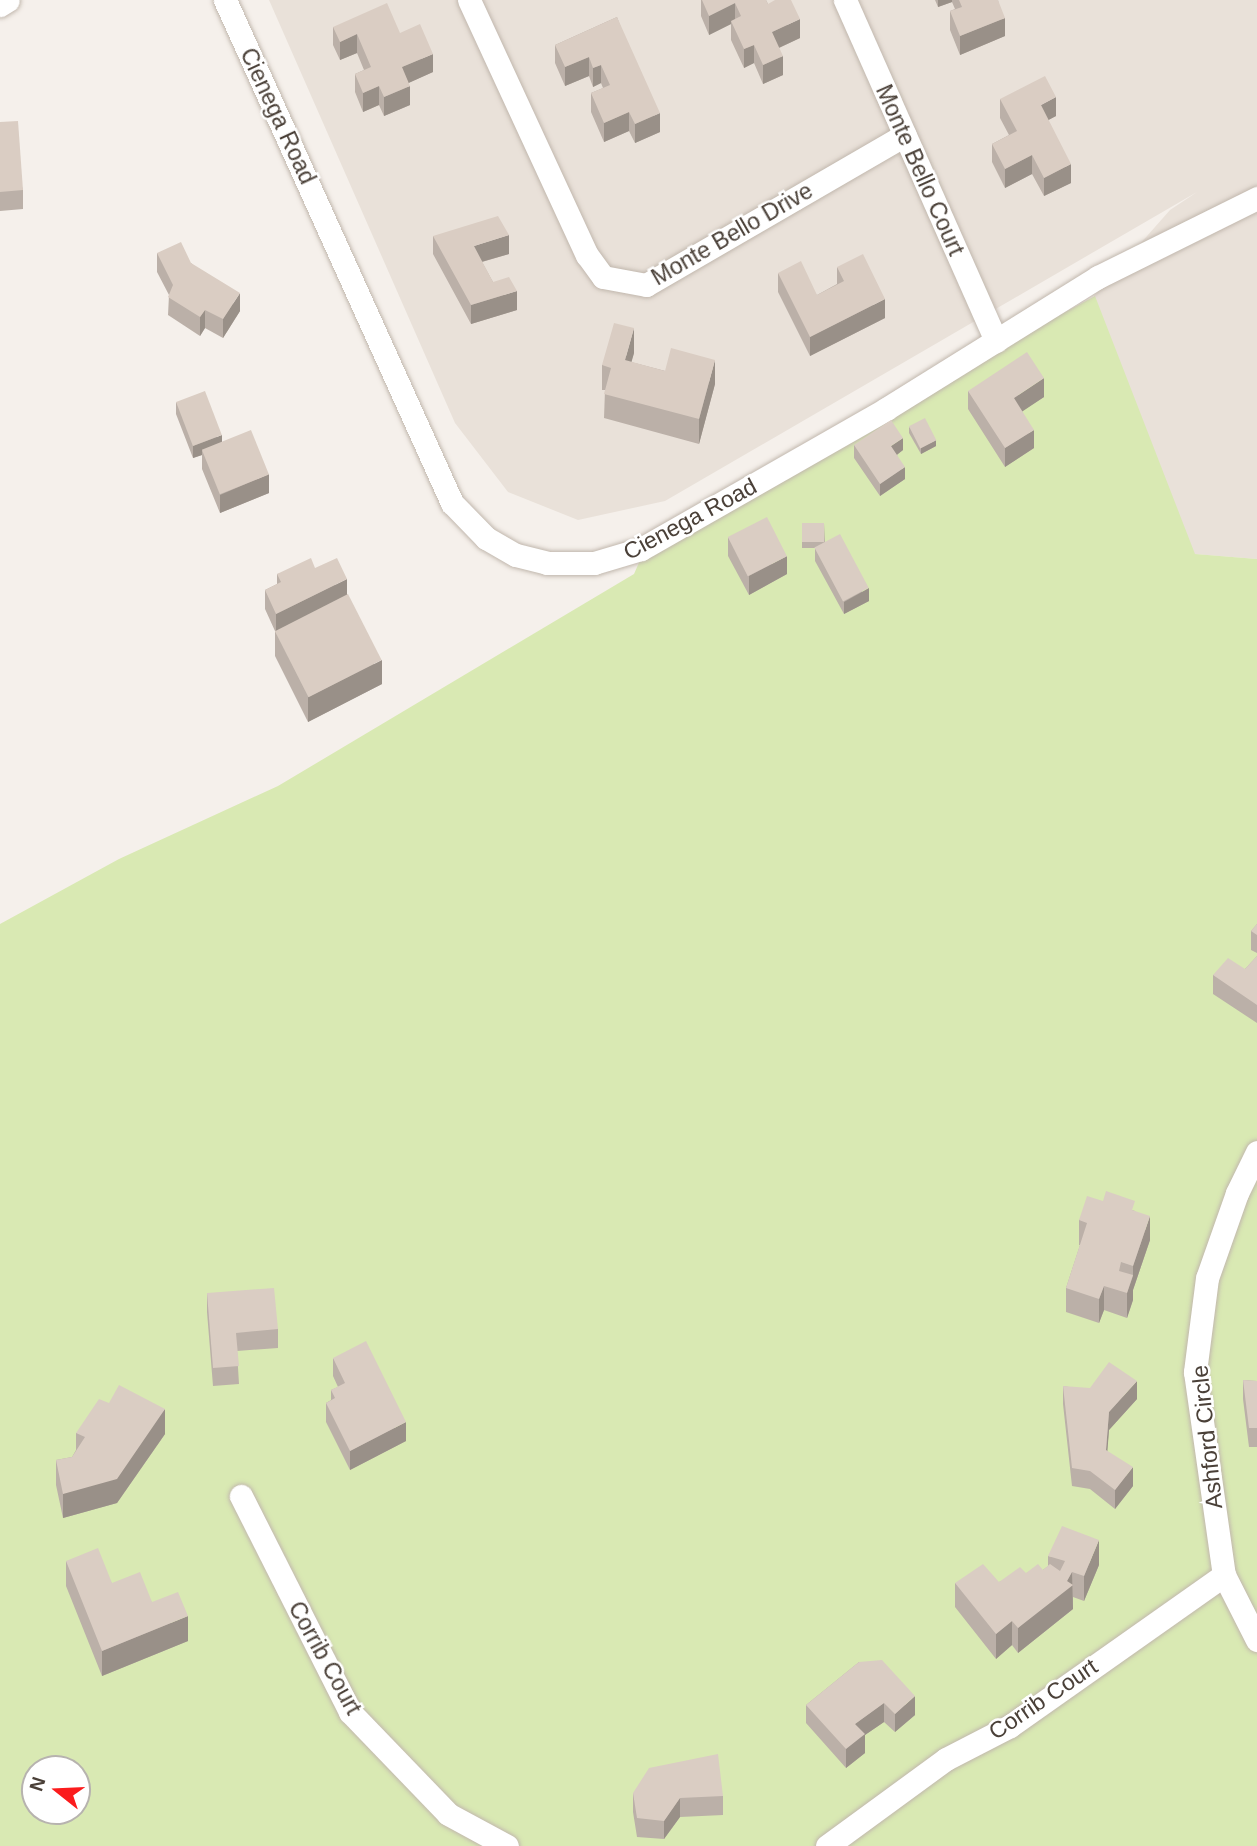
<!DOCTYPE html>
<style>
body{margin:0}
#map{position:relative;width:1257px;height:1846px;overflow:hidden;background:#f5f0eb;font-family:Helvetica,sans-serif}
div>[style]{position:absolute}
.residential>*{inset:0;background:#e9e1d9}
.green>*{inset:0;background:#d9e9b3}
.roads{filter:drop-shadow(0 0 2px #c1b7ad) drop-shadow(0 0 2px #c1b7ad)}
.street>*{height:23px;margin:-11.5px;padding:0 11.5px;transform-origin:11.5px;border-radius:11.5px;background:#fff}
.wall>*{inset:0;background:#bbb0a8}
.shaded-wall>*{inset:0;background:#999088}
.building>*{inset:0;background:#dacdc3;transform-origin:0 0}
span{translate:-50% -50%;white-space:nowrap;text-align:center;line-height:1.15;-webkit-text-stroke:5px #fff;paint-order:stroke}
.street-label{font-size:23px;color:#4a4038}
.north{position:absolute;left:21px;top:1755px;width:70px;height:70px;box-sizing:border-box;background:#fff;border:2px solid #b7b3af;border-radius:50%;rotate:288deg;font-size:19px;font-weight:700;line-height:28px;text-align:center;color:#4a4038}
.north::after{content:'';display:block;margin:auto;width:24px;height:32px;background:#fb1c1d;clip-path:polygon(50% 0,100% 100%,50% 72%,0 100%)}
</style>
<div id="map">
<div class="residential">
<i style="clip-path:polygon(269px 0,1257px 0,1257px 559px,1194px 554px,1094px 296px,1170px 210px,1197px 192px,665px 501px,578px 520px,508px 492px,455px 423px)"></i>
</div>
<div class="green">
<i style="clip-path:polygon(evenodd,1095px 296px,1195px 554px,1257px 559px,1257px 1846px,0 1846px,0 924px,119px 859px,278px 786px,634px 574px,651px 535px,1095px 296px,35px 1769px,77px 1769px,77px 1811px,35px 1811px,35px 1769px)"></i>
</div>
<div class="roads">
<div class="street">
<i style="left:225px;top:0;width:552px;rotate:65.71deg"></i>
<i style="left:452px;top:503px;width:49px;rotate:45.8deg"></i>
<i style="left:486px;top:538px;width:34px;rotate:30deg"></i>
<i style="left:516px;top:555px;width:32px;rotate:14deg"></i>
<i style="left:547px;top:563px;width:47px"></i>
<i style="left:594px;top:563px;width:49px;rotate:-16.6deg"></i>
<i style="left:641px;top:549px;width:282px;rotate:-29.7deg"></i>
<i style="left:886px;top:409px;width:250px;rotate:-31.9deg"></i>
<i style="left:1098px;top:277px;width:178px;rotate:-26.4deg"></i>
<i style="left:469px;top:0;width:281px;rotate:65.2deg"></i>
<i style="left:587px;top:255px;width:27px;rotate:54deg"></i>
<i style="left:603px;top:277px;width:44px;rotate:10.5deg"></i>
<i style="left:646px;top:285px;width:299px;rotate:-30.1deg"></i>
<i style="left:845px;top:0;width:373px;rotate:66.1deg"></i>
<i style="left:0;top:5px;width:9px;rotate:-32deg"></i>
<i style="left:1257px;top:1152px;width:46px;rotate:116deg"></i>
<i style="left:1237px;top:1193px;width:90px;rotate:109.4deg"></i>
<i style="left:1207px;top:1278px;width:95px;rotate:97.3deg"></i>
<i style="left:1195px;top:1372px;width:205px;rotate:81.9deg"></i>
<i style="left:1224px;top:1575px;width:73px;rotate:63.1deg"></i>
<i style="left:241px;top:1496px;width:242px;rotate:63.2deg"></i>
<i style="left:350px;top:1712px;width:141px;rotate:46.1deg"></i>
<i style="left:448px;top:1814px;width:67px;rotate:28.5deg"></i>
<i style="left:827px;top:1846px;width:147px;rotate:-36.2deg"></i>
<i style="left:946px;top:1759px;width:72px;rotate:-27.3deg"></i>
<i style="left:1010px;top:1726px;width:262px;rotate:-35.2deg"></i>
</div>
</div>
<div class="wall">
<i style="clip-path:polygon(701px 0,766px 0,768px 4px,800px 38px,779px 48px,783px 75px,763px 84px,754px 63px,744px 68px,731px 40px,731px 24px,709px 35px,701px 16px)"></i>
<i style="clip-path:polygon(935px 0,998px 0,1005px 36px,960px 55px,950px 30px,950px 11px,955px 9px,952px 2px,938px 7px)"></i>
<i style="clip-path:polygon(617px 17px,660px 132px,635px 143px,629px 131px,604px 142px,591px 112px,591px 93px,603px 88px,601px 83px,593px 87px,589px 76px,565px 86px,555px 63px,555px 45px)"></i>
<i style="clip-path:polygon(333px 27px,400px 33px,433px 72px,408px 83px,410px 105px,384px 116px,379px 105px,363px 112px,355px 92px,355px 74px,364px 70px,357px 53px,340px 60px,333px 45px)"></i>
<i style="clip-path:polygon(1000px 99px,1056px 116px,1048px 120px,1071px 183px,1044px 196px,1032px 174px,1005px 188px,992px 162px,992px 144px,1009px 135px,1000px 118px)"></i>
<i style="clip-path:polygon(0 122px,23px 190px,23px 209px,0 211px)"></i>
<i style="clip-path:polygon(433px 236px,509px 254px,482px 262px,493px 282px,517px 310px,471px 324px,433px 254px)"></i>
<i style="clip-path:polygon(157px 253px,191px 263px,240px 311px,223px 338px,205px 328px,200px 336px,168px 315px,169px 295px,157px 272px)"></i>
<i style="clip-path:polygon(837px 267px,885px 318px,810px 356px,778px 292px,778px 273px,817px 295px,837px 284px)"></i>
<i style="clip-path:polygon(634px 353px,631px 362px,715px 384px,699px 444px,604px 418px,605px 390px,602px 390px,602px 365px)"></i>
<i style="clip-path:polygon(968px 391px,1044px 397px,1022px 411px,1034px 448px,1005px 467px,968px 409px)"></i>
<i style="clip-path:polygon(176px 402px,222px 442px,269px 493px,220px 513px,202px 469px,202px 455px,193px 458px,176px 414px)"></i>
<i style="clip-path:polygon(909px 427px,936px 446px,921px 454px,909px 433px)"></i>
<i style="clip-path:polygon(854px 445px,903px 450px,897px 455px,905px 479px,880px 496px,854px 458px)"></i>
<i style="clip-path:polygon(802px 523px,824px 523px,825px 543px,869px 601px,844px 614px,815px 561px,815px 548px,802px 548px)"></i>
<i style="clip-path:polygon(728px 537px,787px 574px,749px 595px,728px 556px)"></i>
<i style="clip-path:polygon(315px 568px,347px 594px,382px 684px,308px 722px,275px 656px,275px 631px,265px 609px,265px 590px,277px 584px,277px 574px)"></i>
<i style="clip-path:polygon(1257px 924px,1257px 953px,1251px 950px,1251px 931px)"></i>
<i style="clip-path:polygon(1257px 956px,1257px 1023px,1213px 994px,1213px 975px,1245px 969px)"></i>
<i style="clip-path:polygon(1103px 1201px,1135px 1211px,1150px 1240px,1133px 1290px,1133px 1300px,1127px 1318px,1104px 1310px,1099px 1323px,1066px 1312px,1066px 1288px,1080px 1245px,1079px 1245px,1079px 1220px)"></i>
<i style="clip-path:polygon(207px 1293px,278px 1329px,278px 1348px,237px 1351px,239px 1384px,213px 1386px,207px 1312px)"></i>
<i style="clip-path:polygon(333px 1358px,406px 1441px,350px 1470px,326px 1422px,326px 1403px,331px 1400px,331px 1390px,338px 1387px,333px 1376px)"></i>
<i style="clip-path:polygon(1243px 1380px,1257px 1381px,1257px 1447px,1249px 1447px,1243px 1399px)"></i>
<i style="clip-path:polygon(1063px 1386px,1137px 1399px,1109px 1430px,1107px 1451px,1133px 1486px,1115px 1509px,1090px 1489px,1072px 1486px,1063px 1404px)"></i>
<i style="clip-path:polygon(76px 1433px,165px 1434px,117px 1503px,63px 1518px,56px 1485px,56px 1460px,72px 1457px,76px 1450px)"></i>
<i style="clip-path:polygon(1048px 1556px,1099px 1565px,1084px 1601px,1073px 1597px,1073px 1609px,1018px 1653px,1012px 1645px,996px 1659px,955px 1607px,955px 1583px,999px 1582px,1026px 1573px,1043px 1570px,1048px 1566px)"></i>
<i style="clip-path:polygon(66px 1561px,152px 1602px,188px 1641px,102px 1676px,66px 1586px)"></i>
<i style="clip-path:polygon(859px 1662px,915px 1715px,895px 1732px,884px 1722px,865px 1735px,865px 1753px,846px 1768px,806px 1723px,806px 1705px)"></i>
<i style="clip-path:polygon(633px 1793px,723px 1796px,723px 1815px,680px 1817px,664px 1839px,637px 1837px,633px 1812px)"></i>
</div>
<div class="shaded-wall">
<i style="clip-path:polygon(938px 0,952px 0,952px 2px,938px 7px)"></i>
<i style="clip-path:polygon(735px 3px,735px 22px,731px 21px,731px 24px,709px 35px,709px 16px)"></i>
<i style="clip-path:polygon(1005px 18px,1005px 36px,960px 55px,960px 36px)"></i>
<i style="clip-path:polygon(800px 19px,800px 38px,772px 51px,772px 32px)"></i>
<i style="clip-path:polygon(357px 34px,357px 53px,340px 60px,340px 42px)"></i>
<i style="clip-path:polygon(754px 45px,754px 63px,744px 68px,744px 49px)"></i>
<i style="clip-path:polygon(433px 54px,433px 72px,402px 86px,402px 67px)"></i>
<i style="clip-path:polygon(783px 56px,783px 75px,763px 84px,763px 65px)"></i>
<i style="clip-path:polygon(589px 57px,589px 76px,565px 86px,565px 67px)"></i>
<i style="clip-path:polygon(601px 65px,601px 83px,593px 87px,593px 68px)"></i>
<i style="clip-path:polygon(379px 86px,379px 105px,363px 112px,363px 93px)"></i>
<i style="clip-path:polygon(410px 86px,410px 105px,384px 116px,384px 97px)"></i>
<i style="clip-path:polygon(1056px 97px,1056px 116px,1041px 124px,1041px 105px)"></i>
<i style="clip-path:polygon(629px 112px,629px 131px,604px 142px,604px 123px)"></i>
<i style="clip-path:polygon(660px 113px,660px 132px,635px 143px,635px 124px)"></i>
<i style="clip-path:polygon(1032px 155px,1032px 174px,1005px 188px,1005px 169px)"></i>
<i style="clip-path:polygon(1071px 164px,1071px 183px,1044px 196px,1044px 178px)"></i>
<i style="clip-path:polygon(509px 235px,509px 254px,474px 264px,474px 246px)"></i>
<i style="clip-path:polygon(517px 291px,517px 310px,471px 324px,471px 305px)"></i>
<i style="clip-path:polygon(240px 293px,240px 311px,223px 338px,223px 319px)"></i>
<i style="clip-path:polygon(885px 299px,885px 318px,810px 356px,810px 337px)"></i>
<i style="clip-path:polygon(205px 310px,205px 328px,200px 336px,200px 317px)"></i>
<i style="clip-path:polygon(634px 328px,634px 353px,625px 385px,625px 360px)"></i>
<i style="clip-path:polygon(715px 360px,715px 384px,699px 444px,699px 419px)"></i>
<i style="clip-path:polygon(1044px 378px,1044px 397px,1014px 417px,1014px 398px)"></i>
<i style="clip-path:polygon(1034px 430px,1034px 448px,1005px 467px,1005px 448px)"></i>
<i style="clip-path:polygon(222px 435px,222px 447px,202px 451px,202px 455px,193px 458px,193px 446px)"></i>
<i style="clip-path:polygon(903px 438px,903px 450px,891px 459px,891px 446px)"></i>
<i style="clip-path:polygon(936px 440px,936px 446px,921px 454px,921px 448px)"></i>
<i style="clip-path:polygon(905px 467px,905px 479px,880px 496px,880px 484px)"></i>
<i style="clip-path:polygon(269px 474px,269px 493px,220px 513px,220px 495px)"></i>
<i style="clip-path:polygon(787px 556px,787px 574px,749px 595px,749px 576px)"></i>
<i style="clip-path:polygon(347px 579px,347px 598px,276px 633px,276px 614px)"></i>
<i style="clip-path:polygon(869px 588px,869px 601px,844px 614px,844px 602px)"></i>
<i style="clip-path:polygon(382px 660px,382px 684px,308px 722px,308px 697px)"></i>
<i style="clip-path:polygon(1150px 1216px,1150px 1240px,1133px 1290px,1133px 1300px,1127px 1318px,1127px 1293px,1133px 1276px,1133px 1266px)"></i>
<i style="clip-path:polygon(1104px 1286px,1104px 1310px,1099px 1323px,1099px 1299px)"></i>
<i style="clip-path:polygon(1137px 1381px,1137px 1399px,1109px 1430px,1106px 1469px,1106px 1450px,1109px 1412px)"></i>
<i style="clip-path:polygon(165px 1409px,165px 1434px,117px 1503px,63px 1518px,63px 1494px)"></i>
<i style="clip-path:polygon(406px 1422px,406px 1441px,350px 1470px,350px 1451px)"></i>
<i style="clip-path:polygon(1133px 1467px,1133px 1486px,1115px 1509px,1115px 1490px)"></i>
<i style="clip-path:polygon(1099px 1540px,1099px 1565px,1084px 1601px,1084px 1576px)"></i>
<i style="clip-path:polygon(1072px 1572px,1073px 1609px,1018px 1653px,1018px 1628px,1067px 1581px)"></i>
<i style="clip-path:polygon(188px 1616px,188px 1641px,102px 1676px,102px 1651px)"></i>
<i style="clip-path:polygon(1012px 1621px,1012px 1645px,996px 1659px,996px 1634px)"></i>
<i style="clip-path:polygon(915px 1696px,915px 1715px,895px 1732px,895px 1714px)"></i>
<i style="clip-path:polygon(884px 1703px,884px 1722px,865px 1735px,865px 1753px,846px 1768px,846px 1749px,855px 1724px)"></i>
<i style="clip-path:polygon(680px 1798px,680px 1817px,664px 1839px,664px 1821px)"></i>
</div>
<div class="building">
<i style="clip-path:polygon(702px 0,766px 0,768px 4px,775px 0,791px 0,800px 19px,772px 32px,783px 56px,763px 65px,754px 45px,744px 49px,731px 21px,741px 16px,735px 3px,709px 16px)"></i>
<i style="clip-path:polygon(959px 0,998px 0,1005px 18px,960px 36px,950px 11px,962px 7px)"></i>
<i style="clip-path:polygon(387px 3px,400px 33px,420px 24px,433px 54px,402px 67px,410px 86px,384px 97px,379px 86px,363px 93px,355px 74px,371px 67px,357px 34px,340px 42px,333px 27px)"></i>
<i style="clip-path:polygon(617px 17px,660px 113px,635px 124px,629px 112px,604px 123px,591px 93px,610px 85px,601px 65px,593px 68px,589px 57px,565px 67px,555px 45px)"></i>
<i style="clip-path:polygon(1045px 76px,1056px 97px,1041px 105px,1071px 164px,1044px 178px,1032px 155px,1005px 169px,992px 144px,1017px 131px,1000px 99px)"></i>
<i style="clip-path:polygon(18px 121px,23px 190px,0 192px,0 122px)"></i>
<i style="clip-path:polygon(498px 216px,509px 235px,474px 246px,493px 282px,509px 277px,517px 291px,471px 305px,433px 236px)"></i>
<i style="clip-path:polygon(181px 242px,191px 263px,240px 293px,223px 319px,205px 310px,200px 317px,168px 297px,173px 285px,157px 253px)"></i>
<i style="clip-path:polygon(863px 254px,885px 299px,810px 337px,778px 273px,801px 261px,817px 295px,844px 281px,837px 267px)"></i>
<i style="clip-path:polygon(614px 323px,634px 328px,625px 360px,665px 371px,671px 348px,715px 360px,699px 419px,604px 394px,611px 368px,602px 365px)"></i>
<i style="clip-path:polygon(1027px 352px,1044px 378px,1014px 398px,1034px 430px,1005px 448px,968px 391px)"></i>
<i style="left:205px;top:391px;width:47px;height:31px;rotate:69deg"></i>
<i style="left:925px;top:418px;width:25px;height:18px;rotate:63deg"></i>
<i style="clip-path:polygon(891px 420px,903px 438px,891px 446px,905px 467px,880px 484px,854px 445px)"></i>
<i style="left:251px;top:430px;width:48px;height:53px;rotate:68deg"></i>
<i style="left:767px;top:517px;width:44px;height:44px;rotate:63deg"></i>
<i style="left:802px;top:523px;width:22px;height:19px"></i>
<i style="left:840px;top:534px;width:61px;height:29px;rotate:62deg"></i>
<i style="clip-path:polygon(311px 558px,315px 568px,337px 558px,347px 579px,276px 614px,265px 590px,281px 582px,277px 574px)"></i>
<i style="left:348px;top:594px;width:74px;height:82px;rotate:63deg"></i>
<i style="clip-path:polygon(1257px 924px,1257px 935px,1251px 931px)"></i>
<i style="clip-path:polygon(1257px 956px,1257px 1005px,1213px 975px,1228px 958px,1245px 969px)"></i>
<i style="clip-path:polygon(1106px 1191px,1135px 1201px,1132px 1210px,1150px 1216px,1133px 1266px,1121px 1262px,1119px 1271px,1133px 1275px,1127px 1293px,1104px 1286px,1099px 1299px,1066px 1288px,1087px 1223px,1079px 1220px,1087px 1196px,1103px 1201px)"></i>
<i style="clip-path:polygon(274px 1288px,278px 1329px,236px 1333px,239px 1366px,213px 1368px,207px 1293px)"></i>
<i style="clip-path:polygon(366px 1341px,406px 1422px,350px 1451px,326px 1403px,335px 1398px,331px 1390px,345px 1383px,333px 1358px)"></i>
<i style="clip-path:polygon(1109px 1362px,1137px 1381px,1109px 1412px,1106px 1450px,1133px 1467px,1115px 1490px,1090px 1471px,1072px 1468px,1063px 1386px,1090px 1388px)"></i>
<i style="clip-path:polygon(1243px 1380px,1257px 1381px,1257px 1428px,1249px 1428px)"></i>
<i style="clip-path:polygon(119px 1385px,165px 1409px,117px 1479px,63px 1494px,56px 1460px,72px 1457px,85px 1437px,76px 1433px,99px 1399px,109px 1403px)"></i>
<i style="clip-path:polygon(1062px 1526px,1099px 1540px,1084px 1576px,1072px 1572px,1067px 1581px,1073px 1585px,1018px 1628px,1012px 1621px,996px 1634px,955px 1583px,983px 1564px,999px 1582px,1020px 1567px,1026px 1573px,1038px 1564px,1043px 1570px,1050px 1564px,1060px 1571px,1065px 1561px,1048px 1556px)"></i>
<i style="clip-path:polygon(98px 1548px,112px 1583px,140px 1572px,152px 1602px,178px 1592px,188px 1616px,102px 1651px,66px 1561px)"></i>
<i style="clip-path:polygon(882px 1660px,915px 1696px,895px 1714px,884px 1703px,855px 1724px,865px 1734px,846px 1749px,806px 1705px,859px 1662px)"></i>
<i style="clip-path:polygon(718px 1754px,723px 1796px,680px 1798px,664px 1821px,637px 1818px,633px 1793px,649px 1768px)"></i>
</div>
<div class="street-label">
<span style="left:278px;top:116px;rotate:65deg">Cienega Road</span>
<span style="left:920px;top:170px;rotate:66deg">Monte Bello Court</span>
<span style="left:732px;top:234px;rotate:-30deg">Monte Bello Drive</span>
<span style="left:690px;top:519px;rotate:-28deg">Cienega Road</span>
<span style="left:1207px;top:1437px;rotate:-96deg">Ashford Circle</span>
<span style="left:325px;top:1658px;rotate:61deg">Corrib Court</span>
<span style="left:1043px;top:1699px;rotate:-34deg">Corrib Court</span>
</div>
<div class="north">N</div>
</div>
